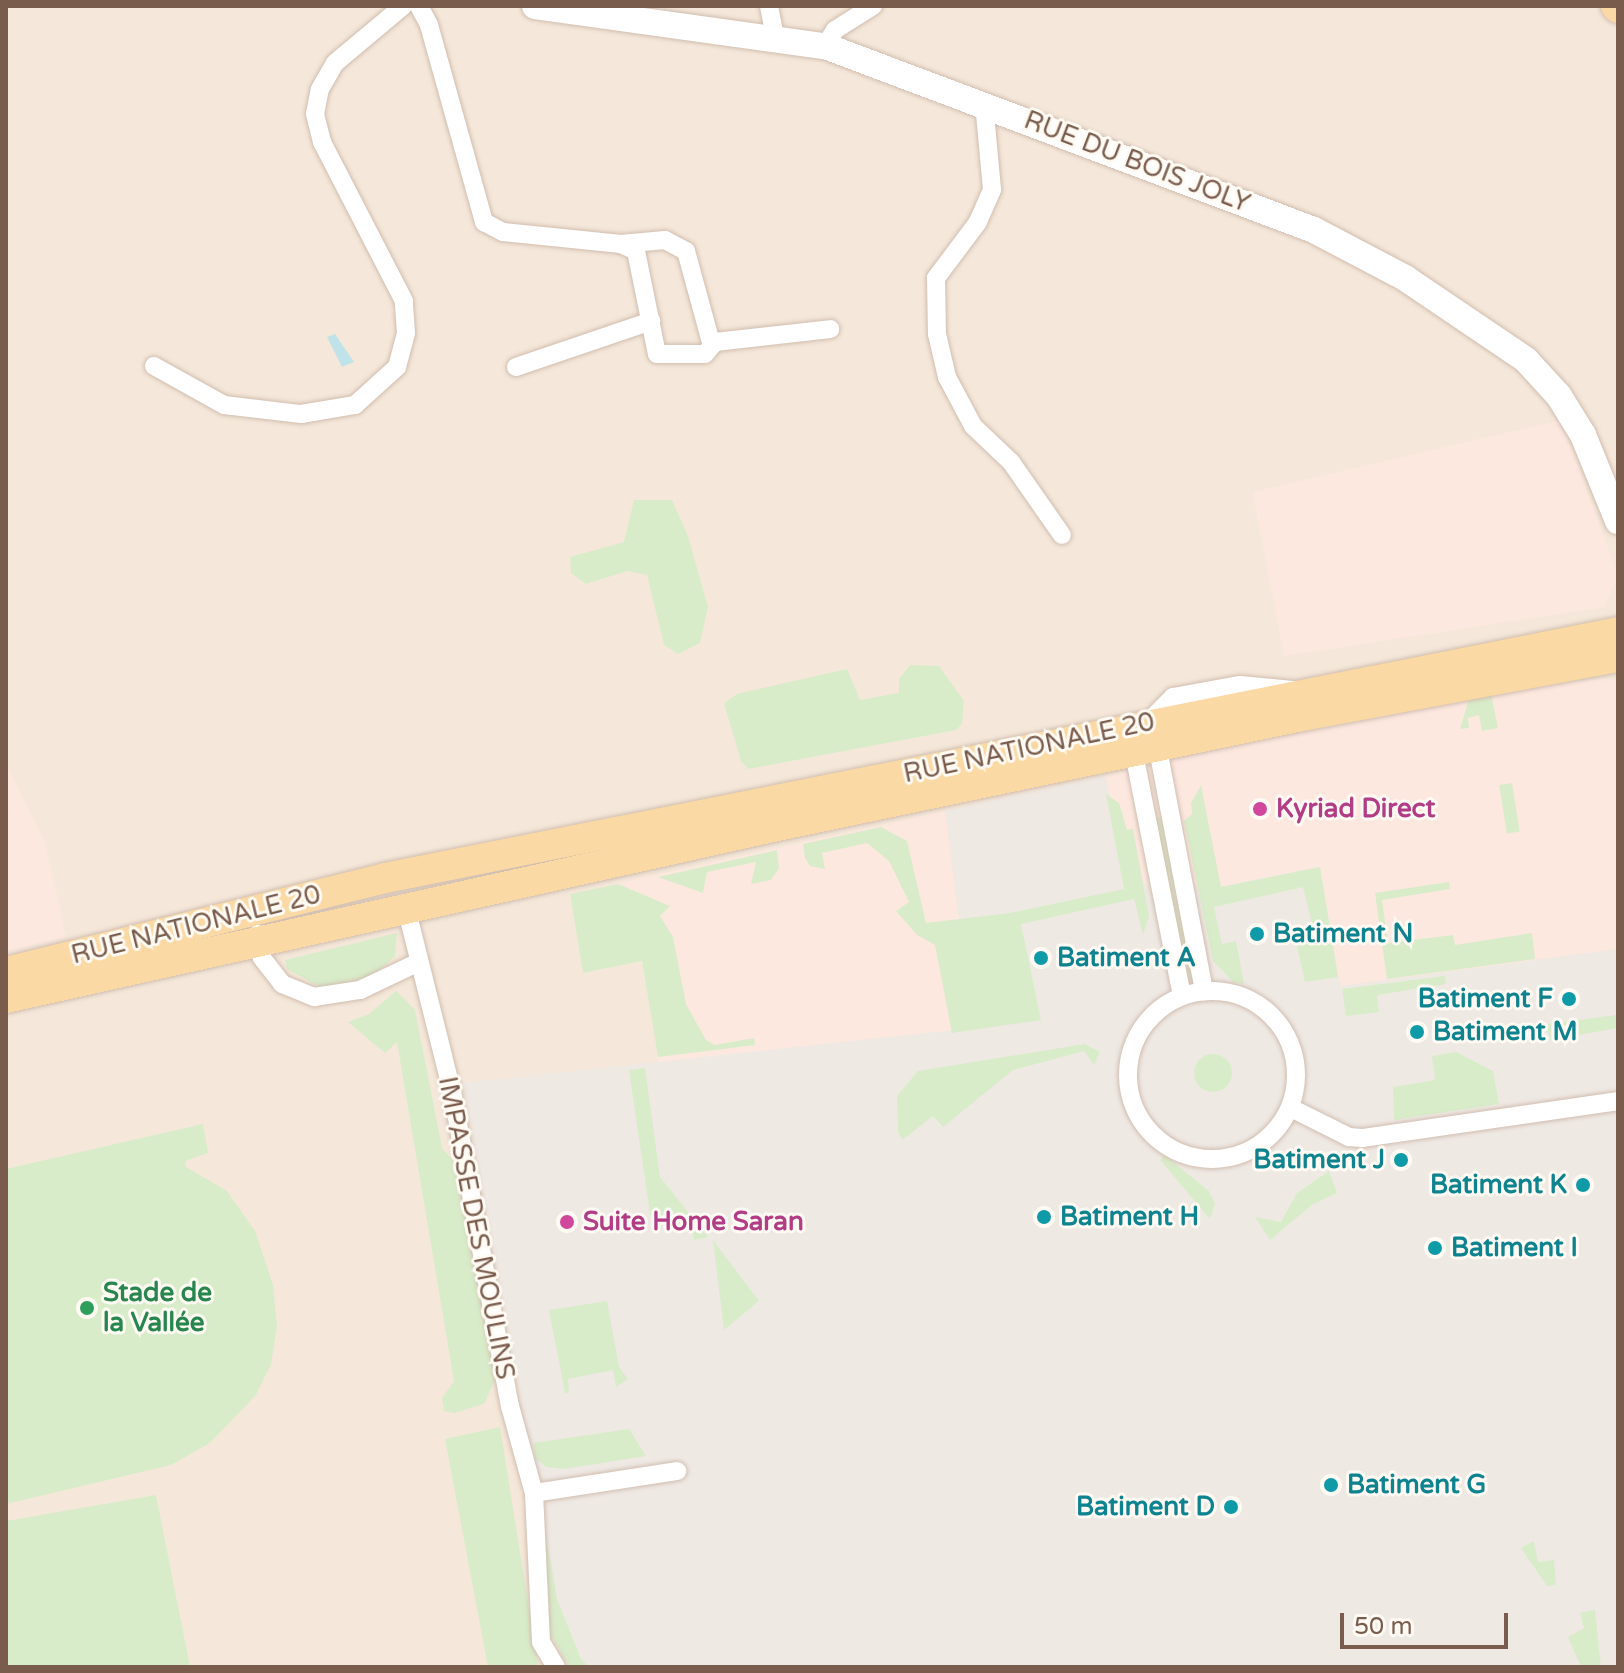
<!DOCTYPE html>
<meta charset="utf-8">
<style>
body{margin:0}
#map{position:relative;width:1624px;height:1673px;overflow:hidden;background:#fdf6ec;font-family:"Varela Round",sans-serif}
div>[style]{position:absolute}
.residential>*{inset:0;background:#f5e8da;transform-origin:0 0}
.commercial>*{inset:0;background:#fde8e0}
.industrial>*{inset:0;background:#efe9e4}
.green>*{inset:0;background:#d8ecc9;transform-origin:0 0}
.round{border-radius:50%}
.water>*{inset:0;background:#bfe3e8}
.roads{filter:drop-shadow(0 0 2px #d1beb0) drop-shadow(0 0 2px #d1beb0)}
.street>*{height:18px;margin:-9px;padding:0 9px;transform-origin:9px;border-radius:9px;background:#fff}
.street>.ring{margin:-9px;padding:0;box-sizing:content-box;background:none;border:18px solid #fff;border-radius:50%}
.secondary>*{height:26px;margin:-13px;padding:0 13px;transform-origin:13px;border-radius:13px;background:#fff}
.primary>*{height:30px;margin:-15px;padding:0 15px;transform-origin:15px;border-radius:15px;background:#fbd9a5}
.dots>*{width:22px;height:22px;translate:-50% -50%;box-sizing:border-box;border:4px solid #fffaf3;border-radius:50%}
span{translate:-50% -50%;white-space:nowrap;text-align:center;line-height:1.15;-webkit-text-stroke:6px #fffaf3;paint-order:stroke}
.street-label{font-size:26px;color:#7a5c4d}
.hotel-label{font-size:26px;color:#b23c85;font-weight:700}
.left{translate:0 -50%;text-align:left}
.culture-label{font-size:26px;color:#0d838f;font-weight:700}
.right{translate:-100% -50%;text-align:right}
.leisure-label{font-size:26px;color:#27864d;font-weight:700}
.frame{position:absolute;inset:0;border:8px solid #7a5c4d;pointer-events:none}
.scale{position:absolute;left:1340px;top:1613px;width:168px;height:36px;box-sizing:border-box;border:4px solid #7a5c4d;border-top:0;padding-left:10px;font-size:24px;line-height:28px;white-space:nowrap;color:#7a5c4d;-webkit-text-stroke:6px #fffaf3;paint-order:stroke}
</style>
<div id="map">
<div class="residential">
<i style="left:6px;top:6px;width:1612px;height:1661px"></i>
</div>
<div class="commercial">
<i style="clip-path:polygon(1561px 420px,1618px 576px,1604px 607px,1284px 656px,1253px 492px)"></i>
<i style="clip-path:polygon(1604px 679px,1618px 681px,1618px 949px,1340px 986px,1320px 868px,1220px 887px,1131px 883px,1105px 776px,1260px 739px,1521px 687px)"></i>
<i style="clip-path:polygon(6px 764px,45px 843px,66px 937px,6px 951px)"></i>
<i style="clip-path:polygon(945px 811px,973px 1028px,659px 1062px,642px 961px,583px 973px,570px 894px)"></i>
</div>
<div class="industrial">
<i style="clip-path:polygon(1105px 776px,1131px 883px,1220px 887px,1320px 867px,1340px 986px,1618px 949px,1618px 1667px,589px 1667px,581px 1659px,557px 1599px,463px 1083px,973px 1028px,945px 811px)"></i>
</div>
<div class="green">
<i style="clip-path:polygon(634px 500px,672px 500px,688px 536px,708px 607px,700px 643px,678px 654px,664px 645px,647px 575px,627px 571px,586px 584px,571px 573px,570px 557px,624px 542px)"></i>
<i style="clip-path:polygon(910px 665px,939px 666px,964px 701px,962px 724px,956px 730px,748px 769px,741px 761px,724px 703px,737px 694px,847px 669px,860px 700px,899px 693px,899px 679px)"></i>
<i style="clip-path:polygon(1491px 694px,1498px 728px,1482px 731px,1479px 715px,1468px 718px,1469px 728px,1460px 729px,1469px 699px)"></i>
<i style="left:1512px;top:783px;width:49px;height:13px;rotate:81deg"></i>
<i style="clip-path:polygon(1201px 785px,1221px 887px,1320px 867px,1338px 977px,1305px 982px,1293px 928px,1312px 924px,1303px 887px,1214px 907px,1222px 944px,1236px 941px,1244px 984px,1233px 982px,1213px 961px,1184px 821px,1192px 814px,1191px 803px)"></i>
<i style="clip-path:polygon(1106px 794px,1119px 803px,1127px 830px,1133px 829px,1149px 916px,1143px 935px,1134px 899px,1021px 924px,1041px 1020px,952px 1033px,935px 945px,917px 935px,896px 911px,909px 902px,889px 861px,867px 843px,822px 853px,825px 869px,810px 866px,805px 858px,803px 844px,881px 827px,907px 841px,926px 923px,1010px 913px,1124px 889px)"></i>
<i style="clip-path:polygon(1162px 817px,1194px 981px,1189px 982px,1153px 818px)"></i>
<i style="clip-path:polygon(777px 850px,779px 868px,771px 880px,751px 884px,756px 862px,707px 872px,703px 893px,658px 877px)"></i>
<i style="clip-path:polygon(1449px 882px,1450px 889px,1382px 900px,1388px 943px,1453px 935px,1455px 945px,1532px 933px,1535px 959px,1387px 979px,1375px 893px)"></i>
<i style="clip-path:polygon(618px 884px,670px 906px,660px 916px,673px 937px,686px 1004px,706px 1040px,715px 1045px,754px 1038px,755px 1045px,658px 1057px,642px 961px,583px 973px,570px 894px)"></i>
<i style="clip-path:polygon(397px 933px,395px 956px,372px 977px,320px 987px,287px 969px,285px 960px)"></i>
<i style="clip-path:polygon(1445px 976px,1446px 984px,1377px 995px,1379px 1012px,1346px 1016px,1342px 989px)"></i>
<i style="clip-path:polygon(396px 991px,415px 1010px,442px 1148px,461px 1170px,495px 1380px,484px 1404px,454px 1413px,444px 1411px,442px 1398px,454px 1381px,397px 1042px,385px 1053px,348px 1022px,369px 1014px)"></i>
<i style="clip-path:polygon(1616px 1015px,1618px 1028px,1550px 1040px,1547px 1024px)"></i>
<i style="clip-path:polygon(1085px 1044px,1100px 1052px,1094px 1065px,1084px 1051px,1013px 1070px,943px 1127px,933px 1116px,902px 1140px,898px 1132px,897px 1096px,918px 1071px)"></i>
<i style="clip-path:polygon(1456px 1052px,1493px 1071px,1499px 1104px,1394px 1120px,1393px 1087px,1435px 1080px,1432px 1056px)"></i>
<i class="round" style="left:1194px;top:1054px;width:38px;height:38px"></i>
<i style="clip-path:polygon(645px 1068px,660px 1177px,708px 1237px,694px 1240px,691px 1222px,652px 1227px,629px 1070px)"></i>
<i style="clip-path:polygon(203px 1124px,208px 1153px,185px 1161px,186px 1167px,227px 1191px,255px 1231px,273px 1285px,277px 1327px,271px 1364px,256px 1395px,210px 1443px,171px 1465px,6px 1504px,6px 1169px)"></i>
<i style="clip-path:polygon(1164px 1155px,1209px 1191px,1215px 1204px,1210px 1219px,1160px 1160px)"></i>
<i style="clip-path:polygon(1329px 1171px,1337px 1193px,1312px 1205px,1270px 1240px,1255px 1217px,1281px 1222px,1297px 1193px)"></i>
<i style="clip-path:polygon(713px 1240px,759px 1301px,724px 1330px)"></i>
<i style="clip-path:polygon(607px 1301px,619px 1367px,628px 1379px,616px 1387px,613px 1370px,568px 1379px,569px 1393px,565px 1393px,549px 1310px)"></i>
<i style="clip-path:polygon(500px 1427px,538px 1665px,539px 1667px,488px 1667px,445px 1439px)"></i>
<i style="clip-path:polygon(629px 1429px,646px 1456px,564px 1469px,546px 1467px,535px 1458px,533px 1443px)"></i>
<i style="clip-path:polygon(156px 1495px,190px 1667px,6px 1667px,6px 1521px)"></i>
<i style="clip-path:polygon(542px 1511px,557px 1599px,581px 1659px,589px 1667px,569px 1667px,550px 1634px)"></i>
<i style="clip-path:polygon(1534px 1541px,1538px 1562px,1554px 1560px,1556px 1585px,1547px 1586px,1521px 1548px)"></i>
<i style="clip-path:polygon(1595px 1610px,1601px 1667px,1581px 1667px,1568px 1637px,1584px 1628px,1580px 1613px)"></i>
</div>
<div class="water">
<i style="clip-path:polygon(335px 334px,354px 362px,342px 367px,327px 337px)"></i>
</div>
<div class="roads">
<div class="street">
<i style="left:419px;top:6px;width:21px;rotate:62deg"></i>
<i style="left:429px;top:25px;width:205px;rotate:74.4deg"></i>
<i style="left:484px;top:222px;width:21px;rotate:28deg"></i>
<i style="left:503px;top:232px;width:119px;rotate:5.8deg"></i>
<i style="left:621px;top:244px;width:17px;rotate:25deg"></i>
<i style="left:636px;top:251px;width:105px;rotate:78.5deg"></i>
<i style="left:657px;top:354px;width:48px"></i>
<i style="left:705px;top:354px;width:16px;rotate:-50deg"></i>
<i style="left:715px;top:342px;width:116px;rotate:-6.4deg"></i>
<i style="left:769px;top:6px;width:33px;rotate:79deg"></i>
<i style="left:825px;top:46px;width:19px;rotate:-58deg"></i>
<i style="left:835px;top:30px;width:45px;rotate:-32.3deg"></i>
<i style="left:984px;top:103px;width:87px;rotate:84.7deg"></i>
<i style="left:992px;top:190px;width:35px;rotate:114deg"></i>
<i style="left:978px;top:222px;width:70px;rotate:126.9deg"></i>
<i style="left:936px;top:278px;width:56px;rotate:89deg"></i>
<i style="left:937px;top:334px;width:44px;rotate:76.9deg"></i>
<i style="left:947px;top:377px;width:55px;rotate:62deg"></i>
<i style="left:973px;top:426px;width:52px;rotate:43.5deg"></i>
<i style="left:1011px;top:462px;width:89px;rotate:55.1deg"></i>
<i style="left:621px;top:244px;width:44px;rotate:-5.2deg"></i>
<i style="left:665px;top:240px;width:24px;rotate:28deg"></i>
<i style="left:686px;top:251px;width:98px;rotate:74.7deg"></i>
<i style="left:154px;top:366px;width:80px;rotate:29.1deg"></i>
<i style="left:224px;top:405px;width:78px;rotate:6.7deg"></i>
<i style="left:301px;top:414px;width:55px;rotate:-9.5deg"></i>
<i style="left:355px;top:405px;width:57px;rotate:-42.1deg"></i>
<i style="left:397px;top:367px;width:35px;rotate:-75deg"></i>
<i style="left:406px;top:333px;width:32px;rotate:-94deg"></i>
<i style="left:404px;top:301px;width:179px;rotate:-117.3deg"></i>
<i style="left:322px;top:142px;width:29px;rotate:-104deg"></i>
<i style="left:315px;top:114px;width:25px;rotate:-79deg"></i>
<i style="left:320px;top:89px;width:30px;rotate:-60deg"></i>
<i style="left:335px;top:63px;width:89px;rotate:-40deg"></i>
<i style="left:516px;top:367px;width:143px;rotate:-18.8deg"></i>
<i style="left:1156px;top:739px;width:257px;rotate:79.2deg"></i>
<i style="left:406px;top:907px;width:190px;rotate:76deg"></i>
<i style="left:452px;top:1091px;width:320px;rotate:79.6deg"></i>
<i style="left:510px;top:1406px;width:90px;rotate:74.6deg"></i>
<i style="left:534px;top:1493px;width:149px;rotate:87.3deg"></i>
<i style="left:541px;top:1642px;width:29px;rotate:59deg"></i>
<i style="left:258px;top:934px;width:24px;rotate:81deg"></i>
<i style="left:262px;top:958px;width:33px;rotate:52deg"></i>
<i style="left:282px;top:984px;width:35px;rotate:22deg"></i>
<i style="left:314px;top:997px;width:47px;rotate:-8.7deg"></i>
<i style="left:360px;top:990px;width:65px;rotate:-25.4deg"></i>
<i class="ring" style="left:1128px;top:991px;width:150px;height:150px"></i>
<i style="left:1182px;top:996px;width:247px;rotate:-101.2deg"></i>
<i style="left:1134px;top:754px;width:34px;rotate:-67deg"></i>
<i style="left:1147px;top:723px;width:37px;rotate:-45deg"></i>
<i style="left:1173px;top:697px;width:68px;rotate:-10.2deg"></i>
<i style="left:1240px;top:685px;width:53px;rotate:5.4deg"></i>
<i style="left:1291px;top:1108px;width:65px;rotate:26.6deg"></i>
<i style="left:1349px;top:1137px;width:13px;rotate:4deg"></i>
<i style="left:1362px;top:1138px;width:259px;rotate:-8.2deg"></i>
<i style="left:534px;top:1493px;width:145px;rotate:-8.7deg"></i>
</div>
<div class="secondary">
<i style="left:535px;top:6px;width:293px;rotate:7.9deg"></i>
<i style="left:825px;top:46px;width:522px;rotate:20.62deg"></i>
<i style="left:1314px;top:230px;width:103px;rotate:27.8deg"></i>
<i style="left:1405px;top:278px;width:146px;rotate:34.1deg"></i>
<i style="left:1526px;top:360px;width:49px;rotate:47.5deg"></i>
<i style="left:1559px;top:396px;width:46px;rotate:58.4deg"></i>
<i style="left:1583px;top:435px;width:93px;rotate:67.9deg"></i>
</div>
<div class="primary">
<i style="left:1616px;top:6px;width:3px;rotate:45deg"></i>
<i style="left:6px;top:972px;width:390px;rotate:-13.9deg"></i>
<i style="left:385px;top:878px;width:1257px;rotate:-11.28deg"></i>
<i style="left:6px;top:998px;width:795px;rotate:-12.57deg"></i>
<i style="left:782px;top:825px;width:526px;rotate:-11.84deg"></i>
<i style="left:1297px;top:717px;width:327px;rotate:-10.6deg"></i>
</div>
</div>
<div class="dots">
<i style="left:1260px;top:809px;background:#d1479c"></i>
<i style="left:1257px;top:934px;background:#0f9aa8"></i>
<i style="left:1041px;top:958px;background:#0f9aa8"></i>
<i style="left:1569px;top:999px;background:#0f9aa8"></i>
<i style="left:1417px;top:1032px;background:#0f9aa8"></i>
<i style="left:1401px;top:1160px;background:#0f9aa8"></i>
<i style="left:1583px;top:1185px;background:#0f9aa8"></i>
<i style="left:1044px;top:1217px;background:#0f9aa8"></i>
<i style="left:567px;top:1222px;background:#d1479c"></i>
<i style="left:1435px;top:1248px;background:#0f9aa8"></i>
<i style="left:87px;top:1308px;background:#2e9e5b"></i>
<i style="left:1331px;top:1485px;background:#0f9aa8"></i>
<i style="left:1231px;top:1507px;background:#0f9aa8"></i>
</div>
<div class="street-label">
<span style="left:1137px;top:162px;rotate:21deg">RUE DU BOIS JOLY</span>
<span style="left:1029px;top:748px;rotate:-12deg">RUE NATIONALE 20</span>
<span style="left:196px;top:925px;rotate:-14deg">RUE NATIONALE 20</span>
<span style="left:476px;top:1228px;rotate:79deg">IMPASSE DES MOULINS</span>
</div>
<div class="hotel-label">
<span class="left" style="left:1276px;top:809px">Kyriad Direct</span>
<span class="left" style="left:583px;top:1222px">Suite Home Saran</span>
</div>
<div class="culture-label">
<span class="left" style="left:1273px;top:934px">Batiment N</span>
<span class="left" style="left:1057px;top:958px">Batiment A</span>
<span class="right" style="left:1553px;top:999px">Batiment F</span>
<span class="left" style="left:1433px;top:1032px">Batiment M</span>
<span class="right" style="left:1385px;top:1160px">Batiment J</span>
<span class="right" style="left:1567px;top:1185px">Batiment K</span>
<span class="left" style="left:1060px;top:1217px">Batiment H</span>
<span class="left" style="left:1451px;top:1248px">Batiment I</span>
<span class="left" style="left:1347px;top:1485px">Batiment G</span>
<span class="right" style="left:1215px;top:1507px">Batiment D</span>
</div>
<div class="leisure-label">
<span class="left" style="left:103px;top:1308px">Stade de<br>la Vallée</span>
</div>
<div class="frame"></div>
<div class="scale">50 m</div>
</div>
